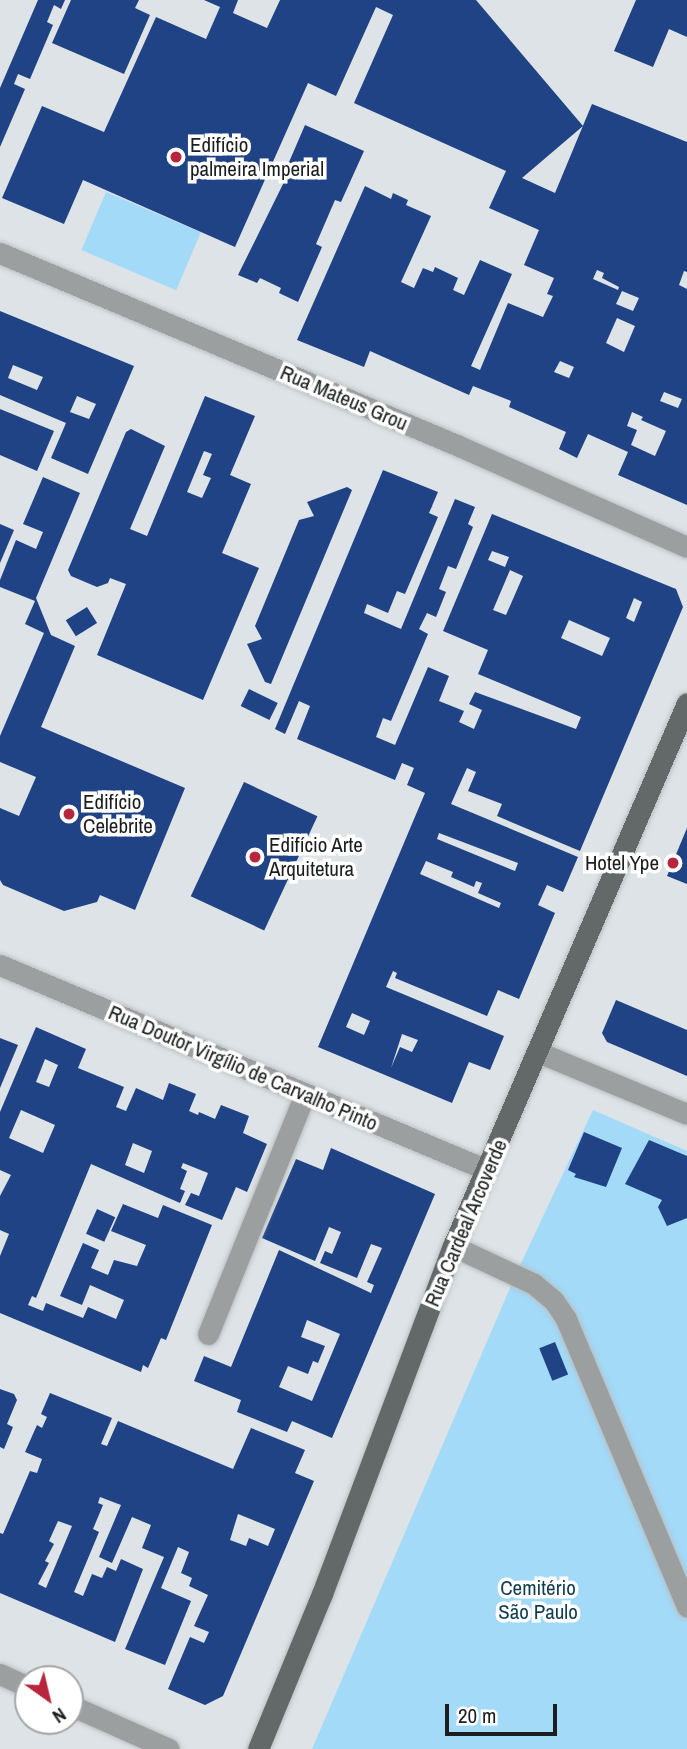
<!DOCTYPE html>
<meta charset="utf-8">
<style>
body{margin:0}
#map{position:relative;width:687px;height:1749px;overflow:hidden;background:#dde3e6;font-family:"Archivo Narrow",sans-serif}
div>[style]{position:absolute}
.green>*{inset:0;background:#a2daf8;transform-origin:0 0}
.building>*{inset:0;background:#1f4384;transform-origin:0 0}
.roads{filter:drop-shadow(0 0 2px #babfc2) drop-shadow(0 0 2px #babfc2)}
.minor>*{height:21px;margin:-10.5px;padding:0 10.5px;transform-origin:10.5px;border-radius:10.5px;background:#9c9f9f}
.major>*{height:21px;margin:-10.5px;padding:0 10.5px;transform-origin:10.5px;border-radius:10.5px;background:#636868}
.dots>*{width:19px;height:19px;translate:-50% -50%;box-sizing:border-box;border:4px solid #fff;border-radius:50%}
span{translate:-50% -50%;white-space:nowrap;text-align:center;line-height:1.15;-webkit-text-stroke:7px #fff;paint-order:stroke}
.poi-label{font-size:21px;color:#1b1d1e}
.left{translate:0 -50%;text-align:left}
.right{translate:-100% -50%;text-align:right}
.street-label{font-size:21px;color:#1b1d1e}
.park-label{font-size:21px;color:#103c50}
.north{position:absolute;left:14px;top:1665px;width:70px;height:70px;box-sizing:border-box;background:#fff;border:2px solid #a4a5a5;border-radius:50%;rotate:146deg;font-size:19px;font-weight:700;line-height:28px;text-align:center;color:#1b1d1e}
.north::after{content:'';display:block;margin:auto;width:24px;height:32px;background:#b7263d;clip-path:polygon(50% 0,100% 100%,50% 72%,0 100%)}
.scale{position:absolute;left:445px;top:1704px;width:112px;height:32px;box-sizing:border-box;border:4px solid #1b1d1e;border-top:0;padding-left:9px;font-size:21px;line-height:24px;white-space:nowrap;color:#1b1d1e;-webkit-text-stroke:5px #fff;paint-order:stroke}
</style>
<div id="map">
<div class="green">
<i style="left:106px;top:192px;width:103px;height:63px;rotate:23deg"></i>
<i style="clip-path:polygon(593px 1110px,687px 1151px,687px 1749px,312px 1749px,516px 1274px)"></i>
</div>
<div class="building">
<i style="clip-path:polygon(38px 0,65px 0,61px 9px,54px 5px,47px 22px,53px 25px,30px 79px,18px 74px,14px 84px,25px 89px,0 147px,0 88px)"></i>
<i style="clip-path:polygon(71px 0,139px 0,135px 8px,150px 15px,124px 74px,52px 43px)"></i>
<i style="clip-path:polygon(evenodd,204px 0,238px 0,233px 13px,267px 28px,280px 0,476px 0,583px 126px,522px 178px,555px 193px,592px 104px,687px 142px,687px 272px,684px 271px,679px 285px,687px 289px,687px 505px,618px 475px,628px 452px,588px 434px,577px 458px,559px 449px,566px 432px,509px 407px,511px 401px,473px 386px,469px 395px,370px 351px,364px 367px,297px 340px,365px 186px,391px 199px,393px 193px,408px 200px,406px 205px,431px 216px,401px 282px,414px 288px,423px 268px,433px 272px,435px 267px,458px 278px,453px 290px,464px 295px,480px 260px,512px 274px,471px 366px,480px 370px,508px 303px,543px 317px,553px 296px,547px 294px,554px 278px,524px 265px,539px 230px,489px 208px,506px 171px,354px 103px,393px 15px,376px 7px,336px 96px,308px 83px,235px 247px,83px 180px,64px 224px,2px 198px,42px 106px,104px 132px,156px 17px,206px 39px,220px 7px,204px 0,597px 270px,604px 273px,602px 278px,619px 287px,618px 290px,593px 279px,597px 270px,204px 0,622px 291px,639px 298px,633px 311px,616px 304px,622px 291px,204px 0,617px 318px,635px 326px,624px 352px,606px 343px,617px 318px,204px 0,560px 361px,574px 367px,569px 378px,554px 372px,560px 361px,204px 0,664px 392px,682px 399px,678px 408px,660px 401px,664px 392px,204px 0,632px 412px,643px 417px,641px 420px,666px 431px,655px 456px,631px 445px,637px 430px,627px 426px,632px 412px)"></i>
<i style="clip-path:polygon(636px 0,687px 0,687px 37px,669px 29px,653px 67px,614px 51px)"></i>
<i style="clip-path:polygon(305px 125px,364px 151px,341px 202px,335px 200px,316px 244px,322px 247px,298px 302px,279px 293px,281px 288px,260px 278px,257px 283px,238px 275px,286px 178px,283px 176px)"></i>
<i style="clip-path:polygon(evenodd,0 311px,134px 366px,88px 474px,51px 458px,66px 423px,0 395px,0 311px,13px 365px,43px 377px,37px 390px,8px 378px,13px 365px,0 311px,77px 396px,96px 404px,89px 419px,70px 412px,77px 396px)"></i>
<i style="clip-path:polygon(evenodd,205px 396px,255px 416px,230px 475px,251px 484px,222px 553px,259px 568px,203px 700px,97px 655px,126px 584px,110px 578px,108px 583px,97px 587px,71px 576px,68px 570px,126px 432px,131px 429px,165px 446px,130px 529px,147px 536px,205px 396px,204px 451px,212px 454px,203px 475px,211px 478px,202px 498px,187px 492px,204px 451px)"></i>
<i style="clip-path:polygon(0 409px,54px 431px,37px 471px,0 455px)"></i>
<i style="clip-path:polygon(evenodd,383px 470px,438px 492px,429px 513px,438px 517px,405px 594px,397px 591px,388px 613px,367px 604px,364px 613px,401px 629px,455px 499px,475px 507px,468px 524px,473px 527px,456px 569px,448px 566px,439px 589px,446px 592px,436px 617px,427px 613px,419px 629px,428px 634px,391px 721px,383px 718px,376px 737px,395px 745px,428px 667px,449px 676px,439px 701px,464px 711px,459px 722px,474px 729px,482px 710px,469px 704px,475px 692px,576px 729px,581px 717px,478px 674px,488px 650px,443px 631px,492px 514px,676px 589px,683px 607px,580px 851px,497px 816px,502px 804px,468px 791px,476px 772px,467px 768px,451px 804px,578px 857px,563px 892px,547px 885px,538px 905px,555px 913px,519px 999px,498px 990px,487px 1016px,395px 978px,397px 973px,393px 971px,386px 987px,504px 1036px,490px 1070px,469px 1062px,452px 1103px,318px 1047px,425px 793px,407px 785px,414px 768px,402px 763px,395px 780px,297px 739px,310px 706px,299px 701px,285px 734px,275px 729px,383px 470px,492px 551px,509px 557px,505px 567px,488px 560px,492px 551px,383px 470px,510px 570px,523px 576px,506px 615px,493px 610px,510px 570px,383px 470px,634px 598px,642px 602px,634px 622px,626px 618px,634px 598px,383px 470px,569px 620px,610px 638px,602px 656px,561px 638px,569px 620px,383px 470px,439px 833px,518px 863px,515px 871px,437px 839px,439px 833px,383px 470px,426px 861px,453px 872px,451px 877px,474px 887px,476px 881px,482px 883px,478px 893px,501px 903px,499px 908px,420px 874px,426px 861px,383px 470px,352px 1013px,370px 1021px,364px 1035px,346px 1027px,352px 1013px,383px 470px,402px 1034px,418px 1040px,412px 1052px,400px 1047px,391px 1068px,402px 1034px)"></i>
<i style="clip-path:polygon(43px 477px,80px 493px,36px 598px,51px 635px,75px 646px,41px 727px,185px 788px,135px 910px,100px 895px,97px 902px,64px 911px,3px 885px,0 880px,0 808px,19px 816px,36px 777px,0 762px,0 736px,44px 633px,25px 624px,35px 601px,0 587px,0 580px,16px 540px,36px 549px,43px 532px,23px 524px)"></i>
<i style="clip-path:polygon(347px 487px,352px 490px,271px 684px,265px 682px,247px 644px,262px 639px,255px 626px,299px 520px,314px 516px,307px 502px)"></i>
<i style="clip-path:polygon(0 524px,14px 530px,0 563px)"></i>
<i style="left:87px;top:607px;width:19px;height:25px;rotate:58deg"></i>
<i style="left:249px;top:689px;width:32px;height:19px;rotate:26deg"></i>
<i style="left:244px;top:782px;width:81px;height:126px;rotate:25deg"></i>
<i style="clip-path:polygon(687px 828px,687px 884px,667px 876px)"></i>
<i style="clip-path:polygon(616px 1000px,687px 1030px,687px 1076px,607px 1042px,602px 1033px)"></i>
<i style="clip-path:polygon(evenodd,36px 1027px,86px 1049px,78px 1068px,124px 1087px,116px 1107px,126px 1111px,136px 1088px,163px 1100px,169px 1083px,196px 1094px,189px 1111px,198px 1115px,199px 1112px,215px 1119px,221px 1105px,249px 1116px,243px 1133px,267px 1144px,247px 1192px,236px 1187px,222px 1220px,185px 1205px,191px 1193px,199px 1196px,208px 1173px,183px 1163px,181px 1168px,187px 1171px,180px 1189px,185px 1191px,180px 1203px,91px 1164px,36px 1298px,32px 1296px,28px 1305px,43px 1311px,46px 1303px,83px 1318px,88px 1307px,116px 1319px,124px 1300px,90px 1285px,82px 1305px,60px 1296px,83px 1243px,99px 1250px,91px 1268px,108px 1275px,114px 1260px,137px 1266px,146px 1245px,111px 1231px,123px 1204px,158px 1218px,163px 1205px,212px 1225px,166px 1340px,161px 1338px,148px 1368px,143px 1365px,141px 1372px,0 1313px,0 1256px,9px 1234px,0 1230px,0 1196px,11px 1175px,0 1170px,0 1112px,36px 1027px,45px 1059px,58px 1065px,49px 1087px,36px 1082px,45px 1059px,36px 1027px,21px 1110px,55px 1125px,43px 1153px,9px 1138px,21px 1110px,36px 1027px,133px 1143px,152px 1151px,144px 1173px,125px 1165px,133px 1143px)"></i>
<i style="clip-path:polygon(0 1038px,18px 1045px,0 1088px)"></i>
<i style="clip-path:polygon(584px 1132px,622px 1148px,606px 1187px,574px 1177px,576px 1174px,568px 1170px)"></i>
<i style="clip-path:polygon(649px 1140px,687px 1156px,687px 1218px,667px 1226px,658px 1207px,662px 1200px,625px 1184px)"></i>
<i style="clip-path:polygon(evenodd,331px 1148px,435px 1194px,332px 1438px,292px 1421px,287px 1432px,237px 1412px,241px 1400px,194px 1381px,204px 1356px,231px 1367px,279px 1250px,371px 1293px,374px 1285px,367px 1282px,382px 1248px,371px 1244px,357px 1278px,320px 1263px,325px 1251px,332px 1254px,341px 1232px,329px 1227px,315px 1261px,262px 1238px,296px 1159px,323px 1170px,331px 1148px,307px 1320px,340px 1334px,312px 1401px,279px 1387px,288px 1366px,308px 1374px,313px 1361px,318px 1363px,325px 1346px,301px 1337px,307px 1320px)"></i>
<i style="left:97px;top:1209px;width:20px;height:27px;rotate:24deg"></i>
<i style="left:555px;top:1342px;width:35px;height:17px;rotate:68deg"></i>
<i style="clip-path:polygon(0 1389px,14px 1394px,17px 1400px,7px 1424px,13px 1427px,4px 1449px,0 1447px)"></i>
<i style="clip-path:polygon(evenodd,50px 1393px,112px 1418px,101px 1444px,107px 1446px,118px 1421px,233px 1469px,251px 1428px,305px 1450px,295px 1473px,314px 1481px,223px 1696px,205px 1705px,168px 1689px,190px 1637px,204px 1643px,209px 1632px,194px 1626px,208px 1595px,189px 1586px,192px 1578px,181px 1573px,189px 1552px,178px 1547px,161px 1588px,191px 1601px,165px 1665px,125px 1649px,164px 1557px,142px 1548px,151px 1525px,132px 1517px,112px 1563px,99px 1557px,121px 1505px,100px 1497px,98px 1503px,103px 1505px,93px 1529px,99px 1532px,74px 1592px,83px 1596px,92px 1574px,102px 1578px,107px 1567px,116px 1571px,121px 1559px,143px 1569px,115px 1642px,0 1593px,0 1533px,3px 1534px,30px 1471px,37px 1473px,42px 1459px,25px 1452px,37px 1425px,42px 1428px,47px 1417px,41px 1414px,50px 1393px,238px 1514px,275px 1529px,268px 1546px,249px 1538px,246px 1546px,230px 1540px,238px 1514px,50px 1393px,58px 1521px,72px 1526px,46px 1588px,38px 1584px,49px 1563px,45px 1561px,54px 1544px,49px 1541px,58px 1521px)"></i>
</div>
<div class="roads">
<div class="minor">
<i style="left:0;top:253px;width:498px;rotate:22.8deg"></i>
<i style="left:459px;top:446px;width:249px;rotate:23.9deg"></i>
<i style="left:0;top:965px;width:528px;rotate:22.83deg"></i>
<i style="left:538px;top:1052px;width:161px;rotate:22.6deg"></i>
<i style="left:453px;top:1246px;width:89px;rotate:25.1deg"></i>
<i style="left:534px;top:1284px;width:26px;rotate:40deg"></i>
<i style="left:554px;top:1301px;width:22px;rotate:56deg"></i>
<i style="left:566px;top:1319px;width:312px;rotate:67.2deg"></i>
<i style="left:208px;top:1334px;width:259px;rotate:-68deg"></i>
<i style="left:0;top:1674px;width:31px;rotate:25deg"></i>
<i style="left:70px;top:1705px;width:108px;rotate:24deg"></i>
</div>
<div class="major">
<i style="left:258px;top:1749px;width:168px;rotate:-67.6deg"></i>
<i style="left:322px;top:1594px;width:372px;rotate:-69.4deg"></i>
<i style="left:453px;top:1246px;width:591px;rotate:-66.69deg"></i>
</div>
</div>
<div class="dots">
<i style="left:176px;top:157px;background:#b7263d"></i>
<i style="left:69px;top:814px;background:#b7263d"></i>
<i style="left:255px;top:857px;background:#b7263d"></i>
<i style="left:673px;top:863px;background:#b7263d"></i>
</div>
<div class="poi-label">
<span class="left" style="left:190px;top:157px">Edifício<br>palmeira Imperial</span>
<span class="left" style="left:83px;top:814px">Edifício<br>Celebrite</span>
<span class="left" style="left:269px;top:857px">Edifício Arte<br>Arquitetura</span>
<span class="right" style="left:659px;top:863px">Hotel Ype</span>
</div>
<div class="street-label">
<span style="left:344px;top:398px;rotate:23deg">Rua Mateus Grou</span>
<span style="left:243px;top:1068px;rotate:23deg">Rua Doutor Virgílio de Carvalho Pinto</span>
<span style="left:466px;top:1223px;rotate:-67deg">Rua Cardeal Arcoverde</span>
</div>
<div class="park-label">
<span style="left:538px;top:1600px">Cemitério<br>São Paulo</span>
</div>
<div class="north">N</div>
<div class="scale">20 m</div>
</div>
